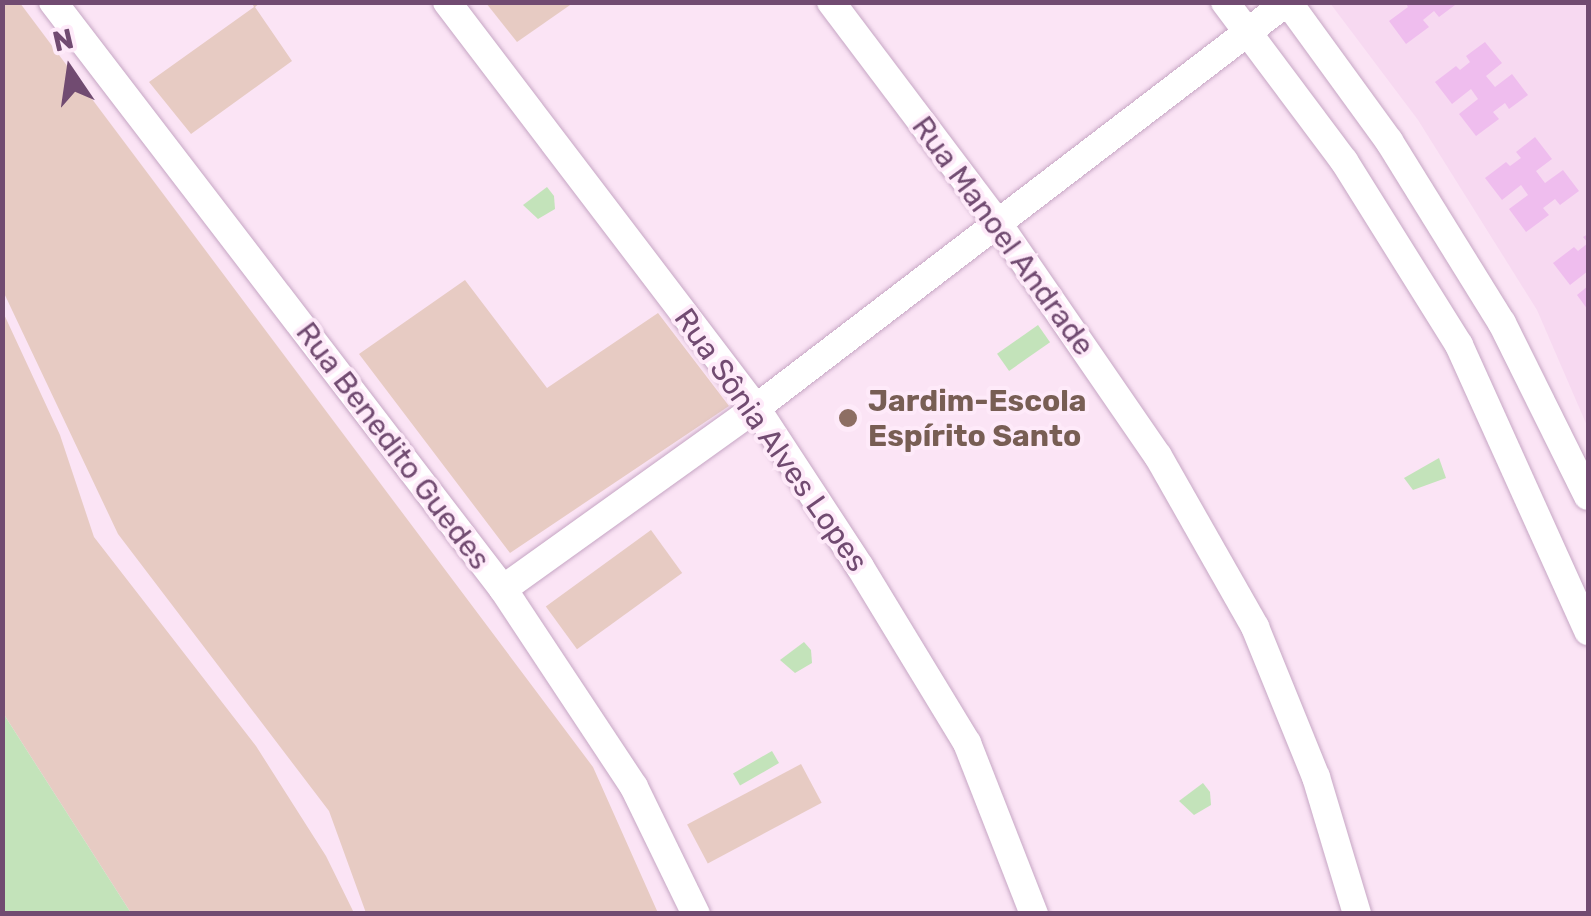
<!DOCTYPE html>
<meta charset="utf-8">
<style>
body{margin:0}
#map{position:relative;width:1591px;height:916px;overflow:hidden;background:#fbe4f5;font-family:Rubik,sans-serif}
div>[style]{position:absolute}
.residential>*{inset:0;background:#f7d9f1}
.green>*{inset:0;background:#e7cbc3;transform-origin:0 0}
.water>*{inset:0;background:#c3e3ba;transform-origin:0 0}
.building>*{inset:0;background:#efbdee}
.roads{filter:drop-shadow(0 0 2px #c6a6c4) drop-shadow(0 0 2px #c6a6c4)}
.minor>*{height:28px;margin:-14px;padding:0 14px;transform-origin:14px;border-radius:14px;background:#fff}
.dots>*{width:28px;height:28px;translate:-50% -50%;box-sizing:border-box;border:5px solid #feeaf9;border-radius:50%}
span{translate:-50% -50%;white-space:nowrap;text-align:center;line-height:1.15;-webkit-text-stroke:8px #feeaf9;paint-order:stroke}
.street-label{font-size:30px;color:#714b71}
.education-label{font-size:30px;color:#785e54;font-weight:700}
.left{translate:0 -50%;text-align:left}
.frame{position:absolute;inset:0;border:5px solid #714b71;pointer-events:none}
.north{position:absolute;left:20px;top:20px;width:100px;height:100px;-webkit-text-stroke:8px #feeaf9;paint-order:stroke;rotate:347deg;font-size:28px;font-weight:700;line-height:40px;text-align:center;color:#714b71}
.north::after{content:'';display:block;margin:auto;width:35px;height:45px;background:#714b71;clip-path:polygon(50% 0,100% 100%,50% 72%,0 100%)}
</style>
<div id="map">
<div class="residential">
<i style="clip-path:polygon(1330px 3px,1588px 3px,1588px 428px,1537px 310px,1418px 120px)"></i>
</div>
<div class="green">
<i style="clip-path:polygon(3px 2px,20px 3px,593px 767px,658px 913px,366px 913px,329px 811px,118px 534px,3px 291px)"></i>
<i style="clip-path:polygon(252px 3px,260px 3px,255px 7px,292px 61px,191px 134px,149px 82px,254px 7px)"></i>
<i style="clip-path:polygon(486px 3px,573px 3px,517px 42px)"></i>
<i style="clip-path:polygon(465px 280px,547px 388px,658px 313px,729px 406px,510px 553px,359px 354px)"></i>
<i style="clip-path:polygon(2px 310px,60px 435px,94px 537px,256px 746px,326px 856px,354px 913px,131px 913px,3px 713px)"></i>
<i style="left:651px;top:530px;width:53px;height:130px;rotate:54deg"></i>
<i style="left:801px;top:764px;width:44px;height:129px;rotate:62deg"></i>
</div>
<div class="water">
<i style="clip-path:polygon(547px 187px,554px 196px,555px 209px,538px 219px,523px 205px)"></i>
<i style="left:1038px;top:325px;width:21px;height:50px;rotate:55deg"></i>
<i style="clip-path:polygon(1439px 458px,1446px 478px,1413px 490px,1404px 478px)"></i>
<i style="clip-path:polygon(804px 642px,811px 650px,812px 663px,795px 673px,780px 660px)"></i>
<i style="clip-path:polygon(3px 713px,131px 913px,3px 913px)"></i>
<i style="left:772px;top:751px;width:14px;height:45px;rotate:60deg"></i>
<i style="clip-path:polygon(1203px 783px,1210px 792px,1211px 805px,1194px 815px,1179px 801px)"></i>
</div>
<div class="building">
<i style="clip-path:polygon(1405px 2px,1459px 2px,1439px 17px,1434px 11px,1423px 20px,1429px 27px,1406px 44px,1389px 21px,1408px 7px)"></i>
<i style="clip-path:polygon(1485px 42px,1502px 63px,1486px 76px,1495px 87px,1512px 74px,1528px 95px,1509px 109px,1505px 103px,1493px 112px,1499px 119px,1476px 136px,1459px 114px,1478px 99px,1471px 89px,1452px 104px,1435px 82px,1456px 66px,1460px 70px,1470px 62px,1466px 56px)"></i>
<i style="clip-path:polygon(1535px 137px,1552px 159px,1536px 171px,1545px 183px,1563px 170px,1579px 191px,1560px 205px,1555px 199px,1543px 208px,1549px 215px,1526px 232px,1509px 209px,1528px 195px,1521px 185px,1502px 200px,1485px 178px,1506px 162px,1510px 166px,1521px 158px,1516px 152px)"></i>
<i style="clip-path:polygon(1588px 234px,1588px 271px,1570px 285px,1553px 263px,1574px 247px,1578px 251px,1588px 243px,1583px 237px)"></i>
<i style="clip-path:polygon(1588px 286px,1588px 310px,1577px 295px)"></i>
</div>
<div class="roads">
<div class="minor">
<i style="left:53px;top:2px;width:740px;rotate:52.53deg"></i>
<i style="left:503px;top:589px;width:237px;rotate:56.5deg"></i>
<i style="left:634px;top:787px;width:141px;rotate:64deg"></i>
<i style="left:447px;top:2px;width:510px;rotate:52.73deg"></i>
<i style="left:756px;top:408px;width:190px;rotate:56.8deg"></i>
<i style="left:860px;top:567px;width:206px;rotate:58.7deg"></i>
<i style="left:967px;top:743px;width:184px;rotate:68.6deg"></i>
<i style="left:831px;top:2px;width:279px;rotate:53deg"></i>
<i style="left:999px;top:225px;width:280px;rotate:55.5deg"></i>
<i style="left:1158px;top:456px;width:197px;rotate:60.4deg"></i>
<i style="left:1255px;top:627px;width:162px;rotate:67.9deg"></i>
<i style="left:1316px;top:777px;width:143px;rotate:73.3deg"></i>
<i style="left:1225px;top:2px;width:199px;rotate:53.2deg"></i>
<i style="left:1344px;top:161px;width:217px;rotate:58deg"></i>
<i style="left:1459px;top:345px;width:314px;rotate:65.7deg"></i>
<i style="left:1288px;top:2px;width:172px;rotate:54deg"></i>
<i style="left:1389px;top:141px;width:214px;rotate:58.2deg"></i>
<i style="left:1502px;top:323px;width:193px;rotate:63.6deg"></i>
<i style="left:503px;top:589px;width:311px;rotate:-35.6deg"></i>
<i style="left:756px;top:408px;width:668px;rotate:-37.4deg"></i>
</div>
</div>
<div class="dots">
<i style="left:848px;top:418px;background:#8d6e63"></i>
</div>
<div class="street-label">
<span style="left:1003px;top:236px;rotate:54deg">Rua Manoel Andrade</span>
<span style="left:771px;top:440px;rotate:55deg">Rua Sônia Alves Lopes</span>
<span style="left:393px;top:446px;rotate:53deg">Rua Benedito Guedes</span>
</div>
<div class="education-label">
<span class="left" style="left:868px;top:418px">Jardim-Escola<br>Espírito Santo</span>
</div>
<div class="frame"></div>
<div class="north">N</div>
</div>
